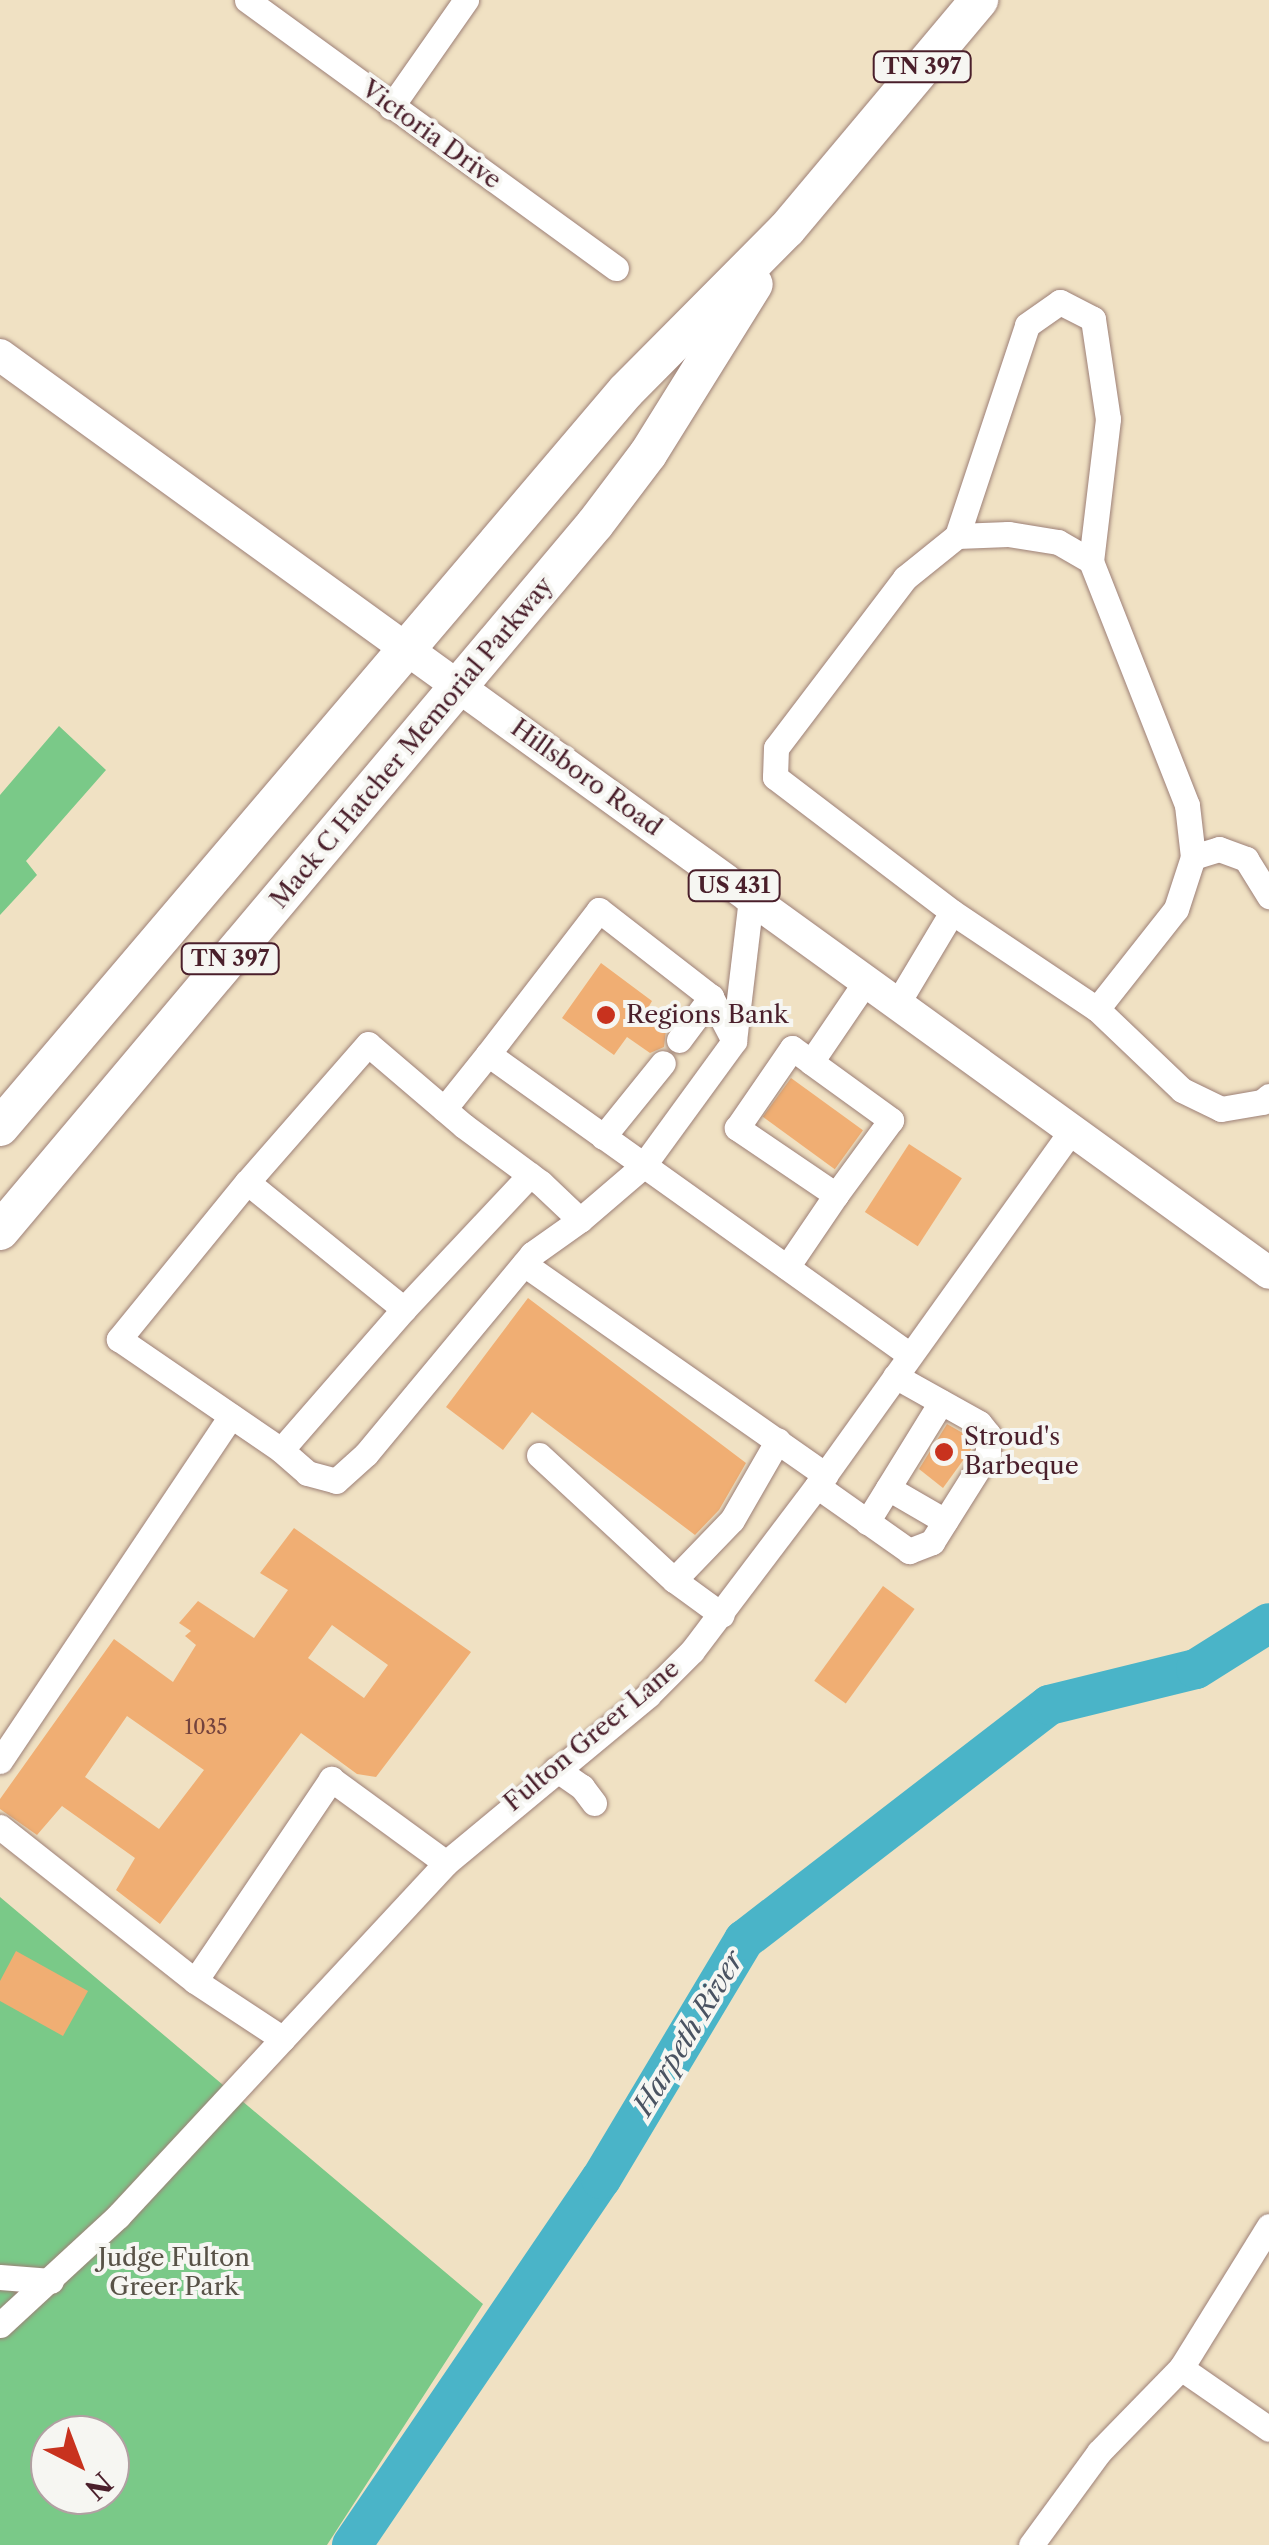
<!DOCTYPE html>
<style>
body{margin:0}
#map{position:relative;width:1269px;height:2545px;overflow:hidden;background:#f0e1c3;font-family:"Libre Caslon Text",serif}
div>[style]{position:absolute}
.green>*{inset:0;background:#7ac988}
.river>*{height:40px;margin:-20px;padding:0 20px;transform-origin:20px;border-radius:20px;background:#4ab4c8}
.building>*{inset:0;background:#f0ae73;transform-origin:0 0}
.roads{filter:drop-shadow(0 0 2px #9d8077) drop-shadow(0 0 2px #9d8077)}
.minor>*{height:25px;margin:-12.5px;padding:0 12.5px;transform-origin:12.5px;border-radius:12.5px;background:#fff}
.major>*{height:32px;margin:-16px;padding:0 16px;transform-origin:16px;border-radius:16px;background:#fff}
.highway>*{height:38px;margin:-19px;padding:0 19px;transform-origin:19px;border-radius:19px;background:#fff}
.dots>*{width:28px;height:28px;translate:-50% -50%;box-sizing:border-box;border:5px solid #f6f6f2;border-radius:50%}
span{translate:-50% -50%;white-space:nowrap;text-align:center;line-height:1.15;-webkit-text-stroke:8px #f6f6f2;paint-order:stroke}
.number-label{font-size:20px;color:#74433d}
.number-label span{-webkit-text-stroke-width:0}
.shield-label span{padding:2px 8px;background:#f6f6f2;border:2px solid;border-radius:8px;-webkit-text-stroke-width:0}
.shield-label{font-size:22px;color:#4a1f2b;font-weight:700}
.street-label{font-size:25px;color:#4a1f2b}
.poi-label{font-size:25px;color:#4a1f2b}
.left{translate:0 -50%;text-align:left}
.park-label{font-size:25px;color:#585247}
.water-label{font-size:28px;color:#4a5362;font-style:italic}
.north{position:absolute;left:30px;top:2415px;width:100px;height:100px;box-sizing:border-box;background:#f6f6f2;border:2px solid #b1a0a2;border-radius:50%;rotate:138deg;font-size:28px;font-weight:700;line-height:40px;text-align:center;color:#4a1f2b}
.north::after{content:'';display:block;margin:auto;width:35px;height:45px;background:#c8321e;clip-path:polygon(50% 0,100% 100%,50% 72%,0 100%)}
</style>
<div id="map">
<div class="green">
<i style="clip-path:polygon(59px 726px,106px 770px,26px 861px,37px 875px,0 915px,0 795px)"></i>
<i style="clip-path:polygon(evenodd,0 1897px,483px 2304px,327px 2545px,0 2545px,0 1897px,50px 2435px,110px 2435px,110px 2495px,50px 2495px,50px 2435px)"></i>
</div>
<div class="river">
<i style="left:352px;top:2545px;width:443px;rotate:-55.8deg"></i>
<i style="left:601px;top:2179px;width:279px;rotate:-59.1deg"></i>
<i style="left:744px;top:1940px;width:385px;rotate:-37.6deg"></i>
<i style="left:1049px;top:1705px;width:151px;rotate:-13.8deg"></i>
<i style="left:1196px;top:1669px;width:86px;rotate:-32.2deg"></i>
</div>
<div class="building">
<i style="clip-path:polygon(601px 963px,652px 1001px,645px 1013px,666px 1030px,664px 1047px,650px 1053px,627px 1037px,614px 1055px,562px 1018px)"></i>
<i style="left:791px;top:1078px;width:89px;height:48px;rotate:36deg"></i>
<i style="left:909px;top:1144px;width:63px;height:81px;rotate:33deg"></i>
<i style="clip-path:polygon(528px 1298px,746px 1463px,719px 1510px,695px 1535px,532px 1412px,503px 1450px,446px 1407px)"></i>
<i style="clip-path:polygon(947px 1424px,968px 1436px,972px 1448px,943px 1488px,919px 1469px)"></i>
<i style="clip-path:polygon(evenodd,294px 1528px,471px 1652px,376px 1777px,357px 1774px,301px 1733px,160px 1924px,116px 1890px,135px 1858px,62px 1806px,37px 1835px,0 1809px,0 1799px,114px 1639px,173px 1682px,196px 1645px,185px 1636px,191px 1631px,179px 1623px,198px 1601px,254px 1638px,288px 1590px,260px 1573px,294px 1528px,332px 1625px,388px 1665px,364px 1698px,308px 1658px,332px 1625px,294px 1528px,127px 1716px,204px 1770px,159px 1829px,85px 1777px,127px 1716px)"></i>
<i style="left:883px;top:1586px;width:39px;height:117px;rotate:36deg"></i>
<i style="clip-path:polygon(16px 1951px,88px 1991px,63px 2036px,0 2001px,0 1981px)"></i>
</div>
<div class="roads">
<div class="minor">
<i style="left:247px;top:0;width:456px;rotate:36deg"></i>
<i style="left:391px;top:107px;width:131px;rotate:-55deg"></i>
<i style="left:957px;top:536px;width:222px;rotate:-71.6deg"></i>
<i style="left:1027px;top:325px;width:40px;rotate:-34.9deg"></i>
<i style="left:1060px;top:302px;width:37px;rotate:27deg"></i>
<i style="left:1093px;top:319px;width:101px;rotate:81.5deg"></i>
<i style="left:1108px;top:419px;width:143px;rotate:96.8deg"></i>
<i style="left:1193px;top:857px;width:27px;rotate:-17deg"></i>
<i style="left:1219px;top:849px;width:29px;rotate:20deg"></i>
<i style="left:1246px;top:859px;width:44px;rotate:58.1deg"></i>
<i style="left:897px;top:1004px;width:107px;rotate:-59.1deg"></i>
<i style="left:952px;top:912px;width:174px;rotate:33.8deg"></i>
<i style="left:1097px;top:1009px;width:127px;rotate:-51.7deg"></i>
<i style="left:1176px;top:909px;width:55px;rotate:-71.9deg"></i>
<i style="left:1193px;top:857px;width:52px;rotate:-96.6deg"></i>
<i style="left:1187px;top:805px;width:262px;rotate:-111.5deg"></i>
<i style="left:1091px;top:561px;width:38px;rotate:-150deg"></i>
<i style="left:1058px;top:542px;width:51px;rotate:-170.9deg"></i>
<i style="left:1008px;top:534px;width:51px;rotate:177.8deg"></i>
<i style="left:957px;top:536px;width:67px;rotate:141.1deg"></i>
<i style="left:905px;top:578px;width:213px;rotate:127.2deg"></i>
<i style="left:776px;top:748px;width:29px;rotate:92deg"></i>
<i style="left:775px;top:777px;width:223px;rotate:37.3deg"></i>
<i style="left:1097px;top:1009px;width:117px;rotate:43.6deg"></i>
<i style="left:1182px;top:1090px;width:43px;rotate:26deg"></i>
<i style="left:1221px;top:1109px;width:42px;rotate:-9.7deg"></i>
<i style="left:1262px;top:1102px;width:9px;rotate:-41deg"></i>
<i style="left:679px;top:1040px;width:54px;rotate:-53.3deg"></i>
<i style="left:734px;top:1041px;width:50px;rotate:-117.6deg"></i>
<i style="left:711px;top:997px;width:142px;rotate:-142.2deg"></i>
<i style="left:599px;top:910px;width:182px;rotate:127.6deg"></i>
<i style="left:488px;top:1054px;width:518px;rotate:35.5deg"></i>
<i style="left:811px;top:1062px;width:99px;rotate:35.9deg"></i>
<i style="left:891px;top:1120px;width:93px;rotate:126.3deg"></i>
<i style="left:444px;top:1109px;width:70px;rotate:-51.3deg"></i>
<i style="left:603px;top:1137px;width:95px;rotate:-51deg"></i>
<i style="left:247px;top:1182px;width:203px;rotate:129.2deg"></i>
<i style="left:119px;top:1339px;width:196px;rotate:34.4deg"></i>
<i style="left:580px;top:1220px;width:54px;rotate:-136.5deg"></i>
<i style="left:541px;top:1183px;width:96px;rotate:-143.5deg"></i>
<i style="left:464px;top:1126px;width:126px;rotate:-139.5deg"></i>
<i style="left:368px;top:1044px;width:184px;rotate:131.2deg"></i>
<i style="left:247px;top:1182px;width:202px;rotate:39deg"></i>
<i style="left:404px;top:1309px;width:187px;rotate:131.1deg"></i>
<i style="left:281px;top:1450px;width:35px;rotate:41deg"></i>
<i style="left:307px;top:1473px;width:30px;rotate:15deg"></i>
<i style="left:336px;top:1481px;width:40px;rotate:-42deg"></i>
<i style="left:366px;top:1454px;width:260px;rotate:-50.3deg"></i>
<i style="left:532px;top:1254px;width:59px;rotate:-35.3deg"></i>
<i style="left:580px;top:1220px;width:83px;rotate:-40.6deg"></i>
<i style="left:643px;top:1166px;width:155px;rotate:-53.9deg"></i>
<i style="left:734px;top:1041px;width:144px;rotate:-83.2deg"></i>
<i style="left:524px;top:1264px;width:368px;rotate:35deg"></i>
<i style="left:787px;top:1267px;width:87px;rotate:-55.8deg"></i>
<i style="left:836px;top:1195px;width:120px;rotate:-145.9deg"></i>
<i style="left:737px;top:1128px;width:97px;rotate:-55.5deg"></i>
<i style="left:792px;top:1048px;width:24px;rotate:36deg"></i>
<i style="left:811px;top:1062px;width:98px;rotate:-55.8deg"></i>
<i style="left:404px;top:1309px;width:184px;rotate:-46.8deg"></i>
<i style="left:539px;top:1455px;width:184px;rotate:42.8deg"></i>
<i style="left:674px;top:1580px;width:59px;rotate:36.1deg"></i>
<i style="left:817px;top:1486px;width:113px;rotate:35.2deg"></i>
<i style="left:909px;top:1551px;width:25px;rotate:-21deg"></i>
<i style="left:932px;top:1542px;width:105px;rotate:-57.8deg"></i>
<i style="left:988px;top:1453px;width:19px;rotate:-90deg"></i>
<i style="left:988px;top:1434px;width:14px;rotate:-129deg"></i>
<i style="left:979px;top:1423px;width:96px;rotate:-150.8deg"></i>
<i style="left:888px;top:1488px;width:66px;rotate:30.1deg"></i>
<i style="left:867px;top:1522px;width:141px;rotate:-58.3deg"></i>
<i style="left:674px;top:1580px;width:83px;rotate:-46deg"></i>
<i style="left:732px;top:1520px;width:92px;rotate:-60.1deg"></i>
<i style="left:0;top:1761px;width:415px;rotate:-56.2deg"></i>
<i style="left:556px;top:1769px;width:32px;rotate:35deg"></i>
<i style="left:582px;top:1787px;width:20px;rotate:53deg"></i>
<i style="left:0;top:1827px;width:248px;rotate:38.3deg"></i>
<i style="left:195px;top:1981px;width:105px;rotate:33.4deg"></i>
<i style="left:195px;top:1981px;width:244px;rotate:-56deg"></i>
<i style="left:331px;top:1779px;width:142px;rotate:36.1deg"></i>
<i style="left:0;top:2277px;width:51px;rotate:4.5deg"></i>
<i style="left:0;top:2325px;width:161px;rotate:-42.7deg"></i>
<i style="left:118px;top:2216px;width:482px;rotate:-47.1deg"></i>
<i style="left:446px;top:1863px;width:263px;rotate:-39.7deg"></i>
<i style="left:648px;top:1695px;width:62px;rotate:-45deg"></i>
<i style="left:692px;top:1651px;width:207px;rotate:-52.9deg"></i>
<i style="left:817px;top:1486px;width:438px;rotate:-54.4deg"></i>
<i style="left:1181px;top:2368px;width:107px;rotate:34.7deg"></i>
<i style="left:1031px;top:2545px;width:115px;rotate:-53.8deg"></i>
<i style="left:1099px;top:2452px;width:117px;rotate:-45.7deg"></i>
<i style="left:1181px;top:2368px;width:167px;rotate:-58.2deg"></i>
</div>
<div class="major">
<i style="left:0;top:355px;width:1566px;rotate:35.88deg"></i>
</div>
<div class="highway">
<i style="left:0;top:1127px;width:966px;rotate:-49.62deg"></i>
<i style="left:626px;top:391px;width:228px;rotate:-45.2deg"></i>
<i style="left:787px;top:229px;width:299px;rotate:-50deg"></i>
<i style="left:0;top:1231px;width:924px;rotate:-49.92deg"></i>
<i style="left:595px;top:524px;width:88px;rotate:-52.9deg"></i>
<i style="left:648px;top:454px;width:200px;rotate:-58.1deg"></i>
</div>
</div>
<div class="dots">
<i style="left:606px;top:1015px;background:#c8321e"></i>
<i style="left:944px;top:1452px;background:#c8321e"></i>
</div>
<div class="number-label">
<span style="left:206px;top:1727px">1035</span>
</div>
<div class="shield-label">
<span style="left:922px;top:67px">TN 397</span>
<span style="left:734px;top:886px">US 431</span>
<span style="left:230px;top:959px">TN 397</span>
</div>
<div class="street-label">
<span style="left:431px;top:135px;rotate:36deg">Victoria Drive</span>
<span style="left:412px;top:743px;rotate:-50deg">Mack C Hatcher Memorial Parkway</span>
<span style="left:586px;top:778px;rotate:36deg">Hillsboro Road</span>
<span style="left:592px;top:1736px;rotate:-40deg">Fulton Greer Lane</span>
</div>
<div class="poi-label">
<span class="left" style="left:626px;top:1015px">Regions Bank</span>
<span class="left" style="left:964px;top:1452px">Stroud's<br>Barbeque</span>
</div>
<div class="park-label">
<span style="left:174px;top:2273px">Judge Fulton<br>Greer Park</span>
</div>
<div class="water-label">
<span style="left:688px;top:2033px;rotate:-59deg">Harpeth River</span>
</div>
<div class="north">N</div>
</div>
